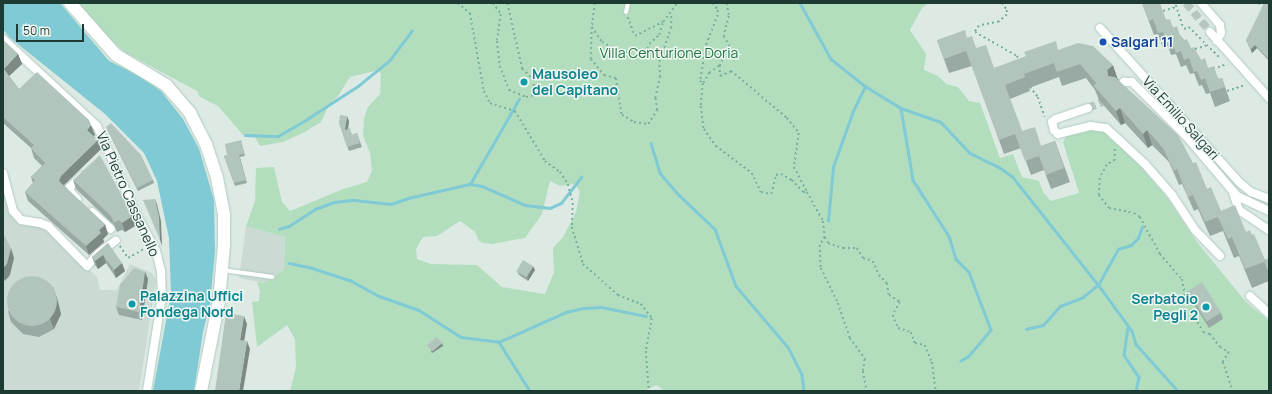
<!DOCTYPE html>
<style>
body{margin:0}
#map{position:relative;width:1272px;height:394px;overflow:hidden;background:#ddeae4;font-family:Manrope,sans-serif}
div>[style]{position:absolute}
.built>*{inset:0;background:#cbdad3}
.green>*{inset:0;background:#b3debe}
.water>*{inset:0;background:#7fcad5}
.stream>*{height:2.5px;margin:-1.25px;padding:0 1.25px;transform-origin:1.25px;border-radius:1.25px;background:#7fcad5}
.street-tunnel>*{height:8px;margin-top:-4px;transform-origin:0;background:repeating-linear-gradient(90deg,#b7c7c0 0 8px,transparent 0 12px)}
.path>*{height:1.5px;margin-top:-0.75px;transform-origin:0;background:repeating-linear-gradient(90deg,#7ab19e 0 2px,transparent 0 5px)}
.roads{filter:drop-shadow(0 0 1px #afcbc0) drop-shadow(0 0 1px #afcbc0)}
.lane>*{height:4px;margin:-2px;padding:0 2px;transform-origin:2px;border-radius:2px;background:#fff}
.street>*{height:8px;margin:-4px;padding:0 4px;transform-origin:4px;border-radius:4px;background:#fff}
.secondary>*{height:12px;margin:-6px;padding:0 6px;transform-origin:6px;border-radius:6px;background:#fff}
.wall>*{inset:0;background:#99a9a3}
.shaded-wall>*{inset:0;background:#7d8a84}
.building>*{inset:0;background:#b2c5bd;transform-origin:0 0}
.round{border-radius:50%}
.dots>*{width:11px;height:11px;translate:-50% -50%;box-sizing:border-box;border:2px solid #edf7f2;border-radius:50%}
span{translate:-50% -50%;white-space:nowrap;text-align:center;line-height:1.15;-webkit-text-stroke:3px #edf7f2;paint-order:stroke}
.transit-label{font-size:14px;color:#164399;font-weight:700}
.left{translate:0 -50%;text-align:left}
.park-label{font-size:14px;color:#257442}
.culture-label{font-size:14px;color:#0d838f;font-weight:700}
.right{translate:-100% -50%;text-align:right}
.street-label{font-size:14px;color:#1d3b32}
.frame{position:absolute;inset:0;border:4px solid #1d3b32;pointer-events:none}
.scale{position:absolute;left:16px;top:24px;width:68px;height:18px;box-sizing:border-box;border:2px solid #1d3b32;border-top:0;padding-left:5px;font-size:12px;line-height:14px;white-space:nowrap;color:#1d3b32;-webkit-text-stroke:3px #edf7f2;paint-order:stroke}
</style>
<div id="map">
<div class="built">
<i style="clip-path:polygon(3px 177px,12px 212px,41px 225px,97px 277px,100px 290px,117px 290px,130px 264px,152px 273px,156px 281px,139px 391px,3px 391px)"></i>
<i style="clip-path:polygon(246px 226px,285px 237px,284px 269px,265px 283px,239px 278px)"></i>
</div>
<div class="green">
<i style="clip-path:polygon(evenodd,77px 3px,928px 3px,922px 8px,910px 30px,926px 54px,924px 70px,938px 76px,946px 84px,958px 87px,969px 101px,980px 103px,1000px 158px,1013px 154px,1022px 177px,1039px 181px,1043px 192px,1051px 201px,1079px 193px,1063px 142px,1066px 136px,1100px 127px,1135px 160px,1166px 196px,1197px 242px,1246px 302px,1269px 321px,1269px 391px,664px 391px,657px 385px,644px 391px,290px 391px,296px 367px,295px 339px,287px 325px,257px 347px,252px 302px,259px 301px,260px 291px,257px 282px,265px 283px,284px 269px,285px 237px,246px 226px,255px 201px,256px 168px,274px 167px,282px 202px,290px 211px,343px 189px,367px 182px,372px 171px,370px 153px,363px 136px,364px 118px,368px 107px,380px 94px,381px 75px,379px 70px,350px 77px,338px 96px,329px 105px,321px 122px,305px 132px,283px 142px,260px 146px,254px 136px,243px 135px,218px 106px,200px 97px,197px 91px,126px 53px,109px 39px,77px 3px,550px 181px,560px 186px,575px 184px,580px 192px,576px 212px,563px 237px,553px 248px,554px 272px,545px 294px,502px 287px,477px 265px,431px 264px,417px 259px,416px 249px,423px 237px,437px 236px,460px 221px,475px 232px,479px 241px,483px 243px,492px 244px,525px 238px,542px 214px,550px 181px)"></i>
</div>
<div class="water">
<i style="clip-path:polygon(3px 3px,60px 3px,109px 61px,138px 75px,161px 91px,183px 119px,199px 149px,214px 200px,215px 251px,210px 304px,203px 332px,194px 391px,153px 391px,171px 294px,169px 238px,157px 181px,144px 153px,105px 114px,9px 37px,3px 29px)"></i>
</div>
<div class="stream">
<i style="left:800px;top:3px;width:64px;rotate:61deg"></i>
<i style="left:831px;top:59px;width:43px;rotate:38.5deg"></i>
<i style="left:865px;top:86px;width:42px;rotate:31.4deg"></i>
<i style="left:901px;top:108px;width:42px;rotate:19.3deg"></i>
<i style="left:941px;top:122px;width:42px;rotate:46.9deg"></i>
<i style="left:970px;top:153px;width:32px;rotate:26deg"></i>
<i style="left:999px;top:167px;width:16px;rotate:35deg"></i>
<i style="left:1012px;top:176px;width:142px;rotate:51.6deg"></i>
<i style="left:1100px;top:287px;width:54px;rotate:54deg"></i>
<i style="left:1132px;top:331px;width:14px;rotate:73deg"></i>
<i style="left:1136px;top:344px;width:63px;rotate:48.2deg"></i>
<i style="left:901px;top:108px;width:73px;rotate:80.5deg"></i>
<i style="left:913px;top:180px;width:67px;rotate:57.3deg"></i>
<i style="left:949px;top:236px;width:24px;rotate:73deg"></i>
<i style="left:956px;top:259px;width:18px;rotate:45deg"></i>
<i style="left:969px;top:272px;width:62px;rotate:69.2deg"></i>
<i style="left:991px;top:330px;width:35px;rotate:130deg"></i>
<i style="left:968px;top:357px;width:8px;rotate:150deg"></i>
<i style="left:245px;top:135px;width:33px;rotate:2deg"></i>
<i style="left:278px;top:136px;width:34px;rotate:-30deg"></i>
<i style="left:307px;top:119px;width:61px;rotate:-32.9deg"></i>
<i style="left:358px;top:86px;width:40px;rotate:-39deg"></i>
<i style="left:389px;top:61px;width:38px;rotate:-53deg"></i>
<i style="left:651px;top:143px;width:31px;rotate:73deg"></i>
<i style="left:660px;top:173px;width:29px;rotate:49deg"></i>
<i style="left:679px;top:195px;width:50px;rotate:43.4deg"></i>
<i style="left:715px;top:229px;width:61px;rotate:69.8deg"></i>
<i style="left:736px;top:286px;width:80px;rotate:49.6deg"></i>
<i style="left:788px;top:347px;width:31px;rotate:63deg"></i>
<i style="left:802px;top:375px;width:16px;rotate:83deg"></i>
<i style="left:470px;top:184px;width:98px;rotate:-60deg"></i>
<i style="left:828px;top:221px;width:54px;rotate:-84.7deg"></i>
<i style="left:833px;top:167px;width:59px;rotate:-70.3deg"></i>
<i style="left:853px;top:111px;width:28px;rotate:-64deg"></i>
<i style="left:279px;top:229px;width:10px;rotate:-17deg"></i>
<i style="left:289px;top:226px;width:31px;rotate:-33deg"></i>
<i style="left:315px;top:209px;width:20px;rotate:-20deg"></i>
<i style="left:334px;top:202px;width:20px;rotate:-6deg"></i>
<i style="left:354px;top:200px;width:37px;rotate:6deg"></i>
<i style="left:391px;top:204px;width:18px;rotate:-19deg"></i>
<i style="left:408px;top:198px;width:64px;rotate:-12.7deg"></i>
<i style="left:470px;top:184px;width:12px;rotate:9deg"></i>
<i style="left:482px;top:186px;width:47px;rotate:23.8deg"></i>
<i style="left:525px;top:205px;width:25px;rotate:7deg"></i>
<i style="left:550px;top:208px;width:12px;rotate:-24deg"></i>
<i style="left:561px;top:203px;width:33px;rotate:-52deg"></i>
<i style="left:289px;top:263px;width:24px;rotate:12deg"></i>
<i style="left:312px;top:268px;width:40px;rotate:18deg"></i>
<i style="left:350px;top:280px;width:33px;rotate:29deg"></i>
<i style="left:379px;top:296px;width:42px;rotate:19.3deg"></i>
<i style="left:419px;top:310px;width:50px;rotate:32.7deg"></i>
<i style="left:461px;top:337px;width:38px;rotate:7deg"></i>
<i style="left:499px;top:342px;width:58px;rotate:57.7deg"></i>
<i style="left:1128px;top:327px;width:28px;rotate:98deg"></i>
<i style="left:1124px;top:355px;width:27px;rotate:56deg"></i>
<i style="left:1139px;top:377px;width:14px;rotate:102deg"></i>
<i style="left:1026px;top:329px;width:17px;rotate:-13deg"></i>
<i style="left:1043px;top:325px;width:25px;rotate:-48deg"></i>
<i style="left:1060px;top:306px;width:25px;rotate:-21deg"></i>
<i style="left:1083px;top:297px;width:19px;rotate:-39deg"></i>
<i style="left:1098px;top:285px;width:41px;rotate:-60.9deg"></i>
<i style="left:1118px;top:249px;width:14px;rotate:-17deg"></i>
<i style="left:1131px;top:245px;width:10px;rotate:-45deg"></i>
<i style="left:1138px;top:238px;width:12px;rotate:-70deg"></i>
<i style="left:499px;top:342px;width:73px;rotate:-24.1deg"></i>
<i style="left:566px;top:312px;width:18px;rotate:-13deg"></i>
<i style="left:584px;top:308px;width:17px;rotate:-3deg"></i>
<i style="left:601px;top:307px;width:46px;rotate:11.3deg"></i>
</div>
<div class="street-tunnel">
<i style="left:1186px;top:3px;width:38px;rotate:50deg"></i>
<i style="left:1088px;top:108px;width:16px;rotate:-22deg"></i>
<i style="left:1103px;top:102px;width:7px;rotate:-45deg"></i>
</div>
<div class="path">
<i style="left:458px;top:3px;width:16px;rotate:40deg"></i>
<i style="left:470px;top:13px;width:79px;rotate:79.8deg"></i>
<i style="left:484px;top:91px;width:13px;rotate:63deg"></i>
<i style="left:490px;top:103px;width:26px;rotate:18deg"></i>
<i style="left:515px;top:111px;width:58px;rotate:59deg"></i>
<i style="left:545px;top:161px;width:19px;rotate:36deg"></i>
<i style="left:560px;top:172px;width:14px;rotate:56deg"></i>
<i style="left:568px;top:184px;width:20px;rotate:75deg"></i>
<i style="left:573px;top:203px;width:24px;rotate:92deg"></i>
<i style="left:572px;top:227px;width:39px;rotate:73deg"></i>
<i style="left:583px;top:264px;width:47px;rotate:41.5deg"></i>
<i style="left:618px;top:295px;width:25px;rotate:21deg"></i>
<i style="left:641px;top:304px;width:18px;rotate:52deg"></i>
<i style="left:652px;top:318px;width:34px;rotate:100deg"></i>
<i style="left:646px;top:351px;width:40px;rotate:85.7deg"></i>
<i style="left:493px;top:3px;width:14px;rotate:54deg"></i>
<i style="left:501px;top:14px;width:27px;rotate:98deg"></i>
<i style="left:497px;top:41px;width:25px;rotate:83deg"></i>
<i style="left:500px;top:66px;width:26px;rotate:69deg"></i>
<i style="left:509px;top:90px;width:18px;rotate:22deg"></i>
<i style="left:526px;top:97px;width:6px;rotate:-9deg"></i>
<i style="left:532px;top:96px;width:15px;rotate:-82deg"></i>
<i style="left:534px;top:81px;width:17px;rotate:-135deg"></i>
<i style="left:522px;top:69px;width:68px;rotate:-102.8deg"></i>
<i style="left:595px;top:3px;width:24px;rotate:97deg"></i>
<i style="left:592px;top:27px;width:18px;rotate:56deg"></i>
<i style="left:602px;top:42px;width:16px;rotate:27deg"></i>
<i style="left:616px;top:49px;width:28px;rotate:18deg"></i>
<i style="left:643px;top:58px;width:15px;rotate:-67deg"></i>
<i style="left:649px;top:44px;width:13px;rotate:-42deg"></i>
<i style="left:659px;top:35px;width:14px;rotate:-73deg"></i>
<i style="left:663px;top:22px;width:24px;rotate:-54deg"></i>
<i style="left:713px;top:3px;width:9px;rotate:54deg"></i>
<i style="left:718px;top:10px;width:5px;rotate:90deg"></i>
<i style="left:718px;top:15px;width:30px;rotate:111deg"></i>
<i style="left:707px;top:43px;width:39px;rotate:100deg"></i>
<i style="left:700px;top:81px;width:4px;rotate:34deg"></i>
<i style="left:703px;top:83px;width:23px;rotate:95deg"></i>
<i style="left:701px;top:106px;width:23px;rotate:83deg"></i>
<i style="left:704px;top:129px;width:21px;rotate:55deg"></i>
<i style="left:716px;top:146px;width:45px;rotate:36.9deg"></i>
<i style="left:752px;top:173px;width:21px;rotate:65deg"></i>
<i style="left:761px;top:192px;width:10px;rotate:11deg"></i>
<i style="left:771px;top:194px;width:20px;rotate:-75deg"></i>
<i style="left:776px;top:175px;width:5px;rotate:-11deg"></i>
<i style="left:781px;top:174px;width:13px;rotate:29deg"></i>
<i style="left:792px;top:180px;width:16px;rotate:47deg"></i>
<i style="left:803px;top:192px;width:4px"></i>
<i style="left:807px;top:192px;width:33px;rotate:61deg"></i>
<i style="left:823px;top:221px;width:16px;rotate:83deg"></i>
<i style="left:825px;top:237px;width:9px;rotate:122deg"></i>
<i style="left:820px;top:245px;width:23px;rotate:88deg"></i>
<i style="left:821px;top:268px;width:39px;rotate:64deg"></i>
<i style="left:838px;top:303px;width:37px;rotate:71deg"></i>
<i style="left:850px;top:338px;width:26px;rotate:54deg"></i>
<i style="left:865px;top:359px;width:12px;rotate:99deg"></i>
<i style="left:863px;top:371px;width:20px;rotate:79deg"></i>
<i style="left:727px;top:3px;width:13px;rotate:81deg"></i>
<i style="left:729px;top:16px;width:21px;rotate:104deg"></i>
<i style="left:724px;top:36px;width:13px;rotate:61deg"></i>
<i style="left:730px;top:47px;width:21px;rotate:119deg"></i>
<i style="left:720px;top:65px;width:11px;rotate:90deg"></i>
<i style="left:720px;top:76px;width:12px;rotate:-24deg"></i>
<i style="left:731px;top:71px;width:5px;rotate:37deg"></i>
<i style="left:735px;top:74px;width:68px;rotate:40.2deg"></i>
<i style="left:787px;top:118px;width:19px;rotate:51deg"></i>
<i style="left:799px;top:133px;width:34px;rotate:98deg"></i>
<i style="left:794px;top:167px;width:27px;rotate:62deg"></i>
<i style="left:1002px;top:3px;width:9px;rotate:54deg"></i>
<i style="left:1007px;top:10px;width:5px;rotate:90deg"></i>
<i style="left:1007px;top:15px;width:11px;rotate:139deg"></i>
<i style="left:999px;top:22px;width:20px;rotate:169deg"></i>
<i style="left:979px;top:26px;width:7px;rotate:124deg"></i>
<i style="left:975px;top:32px;width:48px;rotate:29.7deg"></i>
<i style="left:1017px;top:56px;width:4px;rotate:56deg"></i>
<i style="left:1181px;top:3px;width:5px;rotate:158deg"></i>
<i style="left:1176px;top:5px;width:25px;rotate:72deg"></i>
<i style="left:1184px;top:29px;width:5px;rotate:-22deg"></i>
<i style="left:1189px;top:27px;width:44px;rotate:45deg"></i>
<i style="left:1259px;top:3px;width:5px;rotate:53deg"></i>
<i style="left:1163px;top:11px;width:14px;rotate:-17deg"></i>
<i style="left:628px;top:17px;width:20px;rotate:70deg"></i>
<i style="left:635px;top:36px;width:31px;rotate:-27deg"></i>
<i style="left:592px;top:27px;width:32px;rotate:92deg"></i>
<i style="left:591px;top:59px;width:21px;rotate:51deg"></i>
<i style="left:604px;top:75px;width:12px;rotate:14deg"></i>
<i style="left:616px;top:78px;width:37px;rotate:81deg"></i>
<i style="left:622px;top:115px;width:14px;rotate:30deg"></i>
<i style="left:634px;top:122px;width:14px;rotate:8deg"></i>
<i style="left:648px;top:124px;width:17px;rotate:-57deg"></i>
<i style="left:657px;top:110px;width:12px;rotate:-99deg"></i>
<i style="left:655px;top:98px;width:22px;rotate:-77deg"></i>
<i style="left:660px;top:77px;width:15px;rotate:-94deg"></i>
<i style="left:659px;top:62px;width:36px;rotate:-71deg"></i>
<i style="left:671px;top:28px;width:14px;rotate:-90deg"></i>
<i style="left:1195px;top:49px;width:14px;rotate:-17deg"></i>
<i style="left:1213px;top:69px;width:15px;rotate:-20deg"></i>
<i style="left:703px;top:83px;width:12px;rotate:-59deg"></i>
<i style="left:709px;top:73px;width:14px;rotate:-36deg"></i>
<i style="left:1030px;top:87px;width:13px;rotate:51deg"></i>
<i style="left:1038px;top:97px;width:21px;rotate:71deg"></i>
<i style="left:1227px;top:91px;width:20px;rotate:-18deg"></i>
<i style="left:1115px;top:149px;width:11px;rotate:90deg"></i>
<i style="left:1115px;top:160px;width:9px;rotate:148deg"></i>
<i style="left:1107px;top:165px;width:15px;rotate:118deg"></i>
<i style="left:1100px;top:178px;width:17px;rotate:93deg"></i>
<i style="left:1099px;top:195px;width:16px;rotate:52deg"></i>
<i style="left:1109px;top:208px;width:25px;rotate:11deg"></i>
<i style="left:1134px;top:213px;width:7px;rotate:34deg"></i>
<i style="left:1140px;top:217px;width:42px;rotate:61.6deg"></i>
<i style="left:1160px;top:254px;width:33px;rotate:49deg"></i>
<i style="left:1182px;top:279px;width:21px;rotate:79deg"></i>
<i style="left:1186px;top:300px;width:36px;rotate:62deg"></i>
<i style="left:1203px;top:332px;width:7px;rotate:16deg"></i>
<i style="left:1210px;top:334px;width:16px;rotate:52deg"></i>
<i style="left:1220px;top:347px;width:10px;rotate:29deg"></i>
<i style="left:1229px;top:352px;width:12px;rotate:121deg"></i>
<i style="left:1223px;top:362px;width:31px;rotate:71deg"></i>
<i style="left:825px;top:237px;width:7px;rotate:63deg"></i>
<i style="left:828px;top:243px;width:16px;rotate:18deg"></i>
<i style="left:843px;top:248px;width:14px"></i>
<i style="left:857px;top:248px;width:12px;rotate:59deg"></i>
<i style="left:863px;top:258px;width:10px;rotate:17deg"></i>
<i style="left:873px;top:261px;width:15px;rotate:67deg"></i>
<i style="left:879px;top:275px;width:11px;rotate:45deg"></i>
<i style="left:887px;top:283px;width:12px;rotate:81deg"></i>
<i style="left:889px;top:295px;width:13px;rotate:32deg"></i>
<i style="left:900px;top:302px;width:15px;rotate:118deg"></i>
<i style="left:893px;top:315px;width:14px;rotate:69deg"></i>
<i style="left:898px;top:328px;width:14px;rotate:17deg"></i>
<i style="left:911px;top:332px;width:12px;rotate:70deg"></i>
<i style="left:915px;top:343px;width:10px;rotate:11deg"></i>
<i style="left:925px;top:345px;width:18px;rotate:68deg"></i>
<i style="left:932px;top:362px;width:29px;rotate:82deg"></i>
<i style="left:120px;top:246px;width:14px;rotate:56deg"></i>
<i style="left:128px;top:258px;width:20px;rotate:-30deg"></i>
</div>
<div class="roads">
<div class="lane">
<i style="left:626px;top:12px;width:9px;rotate:-77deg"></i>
<i style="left:223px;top:270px;width:50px;rotate:8deg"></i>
</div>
<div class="street">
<i style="left:1201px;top:3px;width:29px;rotate:49deg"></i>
<i style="left:1220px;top:25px;width:8px;rotate:83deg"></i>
<i style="left:1221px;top:33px;width:9px;rotate:117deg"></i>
<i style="left:1100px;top:28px;width:207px;rotate:47.9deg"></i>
<i style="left:1239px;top:182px;width:16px;rotate:40deg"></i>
<i style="left:1251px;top:192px;width:19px;rotate:21deg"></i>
<i style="left:1210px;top:32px;width:89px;rotate:48.2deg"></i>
<i style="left:3px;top:39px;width:128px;rotate:42.8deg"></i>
<i style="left:97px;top:126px;width:94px;rotate:66.2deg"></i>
<i style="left:135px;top:212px;width:44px;rotate:61.7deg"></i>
<i style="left:156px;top:251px;width:21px;rotate:76deg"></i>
<i style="left:161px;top:271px;width:25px;rotate:88deg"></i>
<i style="left:162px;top:296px;width:96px;rotate:99deg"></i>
<i style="left:1117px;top:87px;width:9px;rotate:-36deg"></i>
<i style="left:1124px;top:82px;width:8px"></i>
<i style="left:1132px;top:82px;width:76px;rotate:45deg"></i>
<i style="left:1186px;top:136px;width:79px;rotate:49.6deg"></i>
<i style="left:1237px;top:196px;width:35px;rotate:25deg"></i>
<i style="left:1088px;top:108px;width:34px;rotate:161deg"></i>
<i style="left:1056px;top:119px;width:5px;rotate:143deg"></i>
<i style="left:1052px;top:122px;width:8px;rotate:76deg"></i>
<i style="left:1054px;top:130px;width:6px;rotate:45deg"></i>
<i style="left:1058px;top:134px;width:34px;rotate:-14deg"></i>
<i style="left:1091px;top:126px;width:15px;rotate:8deg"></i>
<i style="left:1106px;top:128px;width:53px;rotate:42.7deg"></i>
<i style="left:1145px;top:164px;width:41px;rotate:48.9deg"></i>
<i style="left:1172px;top:195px;width:42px;rotate:56.7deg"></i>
<i style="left:1195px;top:230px;width:36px;rotate:46deg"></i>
<i style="left:3px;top:173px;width:39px;rotate:75deg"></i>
<i style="left:13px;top:211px;width:12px;rotate:48deg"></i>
<i style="left:21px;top:220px;width:19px;rotate:9deg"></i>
<i style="left:40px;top:223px;width:9px;rotate:21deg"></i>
<i style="left:48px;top:226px;width:56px;rotate:45.7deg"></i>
<i style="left:87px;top:266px;width:18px;rotate:-47deg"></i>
<i style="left:99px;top:253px;width:21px;rotate:-37deg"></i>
<i style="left:1233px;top:192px;width:19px;rotate:72deg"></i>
<i style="left:1239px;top:210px;width:36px;rotate:34deg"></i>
<i style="left:77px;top:199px;width:13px;rotate:-132deg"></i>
<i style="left:68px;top:189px;width:19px;rotate:-43deg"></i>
<i style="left:92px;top:212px;width:25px;rotate:42deg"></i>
<i style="left:1250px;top:296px;width:26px;rotate:43deg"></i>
</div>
<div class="secondary">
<i style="left:70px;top:3px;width:69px;rotate:48.5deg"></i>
<i style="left:116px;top:55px;width:58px;rotate:31deg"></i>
<i style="left:166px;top:85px;width:37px;rotate:49deg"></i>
<i style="left:190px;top:113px;width:35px;rotate:63deg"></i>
<i style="left:206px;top:144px;width:36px;rotate:72deg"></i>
<i style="left:217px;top:178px;width:38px;rotate:79deg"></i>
<i style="left:224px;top:215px;width:30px;rotate:90deg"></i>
<i style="left:224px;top:245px;width:56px;rotate:95.1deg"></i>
<i style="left:219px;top:301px;width:92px;rotate:101.3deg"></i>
</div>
</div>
<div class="wall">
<i style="clip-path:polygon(1142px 3px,1167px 20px,1208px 68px,1219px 79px,1222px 78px,1230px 101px,1215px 107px,1210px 93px,1206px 94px,1202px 85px,1199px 86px,1194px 73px,1190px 74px,1186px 65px,1181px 67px,1176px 54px,1171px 55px,1168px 46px,1163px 48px,1158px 34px,1154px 35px)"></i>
<i style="clip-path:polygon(1269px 3px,1269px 61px,1257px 48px,1252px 53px,1246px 40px)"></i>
<i style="clip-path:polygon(967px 38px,994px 68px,1059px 50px,1118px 79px,1207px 189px,1221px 211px,1246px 232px,1252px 235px,1265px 260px,1269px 259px,1269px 281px,1252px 288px,1239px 256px,1234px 258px,1223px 231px,1210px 236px,1198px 209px,1194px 211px,1182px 184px,1179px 185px,1169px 162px,1152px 145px,1148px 148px,1125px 123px,1121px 125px,1099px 100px,1095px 90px,1086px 78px,1062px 86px,1059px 77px,1029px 88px,1030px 91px,1010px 99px,1022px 131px,1041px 146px,1055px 141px,1070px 182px,1051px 189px,1044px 170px,1031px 175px,1021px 148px,1004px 154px,972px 66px,949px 73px,937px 40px)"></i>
<i style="clip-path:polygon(3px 40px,18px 54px,22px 64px,9px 76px,19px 89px,95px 135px,94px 136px,101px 149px,64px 185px,108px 234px,103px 239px,104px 242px,89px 255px,28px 201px,25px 192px,33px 183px,31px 177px,42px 166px,34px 158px,31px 148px,3px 123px)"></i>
<i style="clip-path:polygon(349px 121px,348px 129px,352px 135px,357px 133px,362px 147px,349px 151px,339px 123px)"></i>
<i style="clip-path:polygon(106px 127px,153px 180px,154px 183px,138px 191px)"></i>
<i style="clip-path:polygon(241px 140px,245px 156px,240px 157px,247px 183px,235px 186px,224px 156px,227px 155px)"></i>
<i style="clip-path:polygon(73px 180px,134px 222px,135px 226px,125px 232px,122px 230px,117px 232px,114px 225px,76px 189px)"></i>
<i style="clip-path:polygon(108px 243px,125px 271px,116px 278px,106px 263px,98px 269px,95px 265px,92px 257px)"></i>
<i style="clip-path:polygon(535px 270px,528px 281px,519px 275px,517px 271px)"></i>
<i style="clip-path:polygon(145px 272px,148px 279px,142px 320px,119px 315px,116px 307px)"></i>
<i style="clip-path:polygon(53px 287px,57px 298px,61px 314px,54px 329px,39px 337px,23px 334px,11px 322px,8px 311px)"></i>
<i style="clip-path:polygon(1187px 291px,1221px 313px,1223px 319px,1209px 328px,1189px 296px)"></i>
</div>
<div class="shaded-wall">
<i style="clip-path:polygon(1255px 45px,1257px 48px,1252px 53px,1251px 49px)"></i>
<i style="clip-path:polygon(18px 54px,22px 64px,7px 78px,4px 69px)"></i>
<i style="clip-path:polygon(1113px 65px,1118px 80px,1108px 76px,1107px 70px)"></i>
<i style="clip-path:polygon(1120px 108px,1125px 123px,1121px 125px,1116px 111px)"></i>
<i style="clip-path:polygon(347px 116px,349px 121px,347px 135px,345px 130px)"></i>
<i style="clip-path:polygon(91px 125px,95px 135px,90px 139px,87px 130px)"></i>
<i style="clip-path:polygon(1147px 130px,1152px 145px,1148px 148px,1143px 134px)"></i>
<i style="clip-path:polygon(98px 140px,101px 149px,64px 185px,63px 190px,59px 181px,61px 176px)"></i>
<i style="clip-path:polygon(155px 199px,157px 204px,161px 221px,162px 246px,160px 240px)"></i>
<i style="clip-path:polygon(131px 213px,134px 222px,135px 226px,125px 232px,122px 223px)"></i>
<i style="clip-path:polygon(105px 224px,108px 234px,103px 239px,104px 242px,89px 255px,86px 246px)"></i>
<i style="clip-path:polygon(11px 248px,14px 258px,10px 275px,5px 281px,3px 276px,3px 268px)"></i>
<i style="clip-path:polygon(103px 255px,106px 263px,98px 269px,95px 261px)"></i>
<i style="clip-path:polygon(122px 263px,125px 271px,116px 278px,114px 270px)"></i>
<i style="clip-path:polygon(533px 266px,535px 270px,528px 281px,527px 276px)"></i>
<i style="clip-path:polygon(145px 272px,148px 279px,142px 320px,139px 312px)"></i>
<i style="clip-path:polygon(53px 287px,57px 298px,61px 314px,54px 329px,50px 319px)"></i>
<i style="clip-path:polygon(244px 316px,247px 324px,243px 348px,240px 340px)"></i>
<i style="clip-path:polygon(247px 341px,250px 349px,243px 391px,239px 391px)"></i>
<i style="clip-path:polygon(442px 343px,443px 346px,432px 353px,431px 351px)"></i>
</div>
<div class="building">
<i style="clip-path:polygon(1142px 3px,1160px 3px,1166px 20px,1170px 19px,1173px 28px,1177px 26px,1180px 36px,1184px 40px,1187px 39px,1191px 48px,1194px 47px,1201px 60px,1205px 58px,1208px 68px,1214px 66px,1218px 79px,1222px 78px,1225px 87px,1210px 92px,1205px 78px,1201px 80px,1197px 71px,1194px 72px,1189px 58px,1184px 60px,1181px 51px,1176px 53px,1171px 39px,1166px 41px,1163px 32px,1158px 33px,1153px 19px,1149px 21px)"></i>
<i style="clip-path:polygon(1264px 3px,1269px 3px,1269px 59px,1255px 45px,1251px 49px,1246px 40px)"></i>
<i style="clip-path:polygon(965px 30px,967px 38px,972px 36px,976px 48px,986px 45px,994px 68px,1026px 56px,1024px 52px,1056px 41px,1058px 50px,1078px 43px,1093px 46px,1113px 65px,1107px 70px,1108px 76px,1115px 77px,1178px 135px,1193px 163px,1196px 162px,1207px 189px,1211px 187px,1221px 211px,1216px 213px,1218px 217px,1205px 222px,1193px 195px,1188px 197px,1177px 169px,1174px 171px,1163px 148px,1147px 130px,1143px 134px,1120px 108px,1116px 111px,1094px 86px,1096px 83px,1080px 64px,1057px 72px,1054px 63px,1024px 74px,1025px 77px,1005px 85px,1022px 131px,1035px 127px,1041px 146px,1055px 141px,1064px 168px,1046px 175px,1039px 156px,1025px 161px,1015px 134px,999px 140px,966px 51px,944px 59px,937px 40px)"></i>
<i style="clip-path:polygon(3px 40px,18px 54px,4px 69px,19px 89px,37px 72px,89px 120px,91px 125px,87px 130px,98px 140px,61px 176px,59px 181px,105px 224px,99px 230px,101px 233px,86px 246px,25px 192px,35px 180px,31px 177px,45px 163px,31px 148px,34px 145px,3px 117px)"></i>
<i style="clip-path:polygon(340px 115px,347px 116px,345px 130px,350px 128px,352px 135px,357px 133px,360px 143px,347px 147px,339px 123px)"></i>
<i style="clip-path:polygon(111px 123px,141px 155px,153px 180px,137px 188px,106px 127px)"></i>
<i style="clip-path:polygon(241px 140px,244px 153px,239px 155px,246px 180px,234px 183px,224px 156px,227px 155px,225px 144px)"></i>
<i style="clip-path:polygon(100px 155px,131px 213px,131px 217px,122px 223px,119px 220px,114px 223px,111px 216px,73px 180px)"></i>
<i style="clip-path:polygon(155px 199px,159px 216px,160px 240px,143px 200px)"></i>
<i style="clip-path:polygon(1235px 205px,1246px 232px,1250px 230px,1252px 235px,1254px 234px,1265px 260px,1264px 261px,1264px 262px,1245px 269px,1232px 237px,1228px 239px,1216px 213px)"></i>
<i style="clip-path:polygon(3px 233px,11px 248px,7px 264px,3px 268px)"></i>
<i style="clip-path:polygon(108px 243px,122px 263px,114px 270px,103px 255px,95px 261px,92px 257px)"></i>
<i style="clip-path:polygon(1269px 259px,1269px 274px,1264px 261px)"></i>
<i style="left:523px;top:260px;width:12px;height:13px;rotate:31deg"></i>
<i style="clip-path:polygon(134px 268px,145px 272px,139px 312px,116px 307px,120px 285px)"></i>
<i class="round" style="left:7px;top:276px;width:50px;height:50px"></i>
<i style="left:1202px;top:282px;width:36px;height:17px;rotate:58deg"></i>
<i style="clip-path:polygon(226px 313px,244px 316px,240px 340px,247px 341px,239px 391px,215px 391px)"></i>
<i style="left:437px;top:337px;width:8px;height:13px;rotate:50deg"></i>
</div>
<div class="dots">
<i style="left:1103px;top:42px;background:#1a4fb4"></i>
<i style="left:524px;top:82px;background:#0f9aa8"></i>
<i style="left:132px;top:304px;background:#0f9aa8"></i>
<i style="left:1206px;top:307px;background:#0f9aa8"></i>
</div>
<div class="transit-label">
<span class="left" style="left:1111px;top:42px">Salgari 11</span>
</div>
<div class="park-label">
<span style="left:669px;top:53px">Villa Centurione Doria</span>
</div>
<div class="culture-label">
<span class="left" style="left:532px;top:82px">Mausoleo<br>del Capitano</span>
<span class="left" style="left:140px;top:304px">Palazzina Uffici<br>Fondega Nord</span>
<span class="right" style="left:1198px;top:307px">Serbatoio<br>Pegli 2</span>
</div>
<div class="street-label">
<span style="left:1181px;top:118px;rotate:48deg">Via Emilio Salgari</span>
<span style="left:128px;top:194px;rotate:66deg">Via Pietro Cassanello</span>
</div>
<div class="frame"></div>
<div class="scale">50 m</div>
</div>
